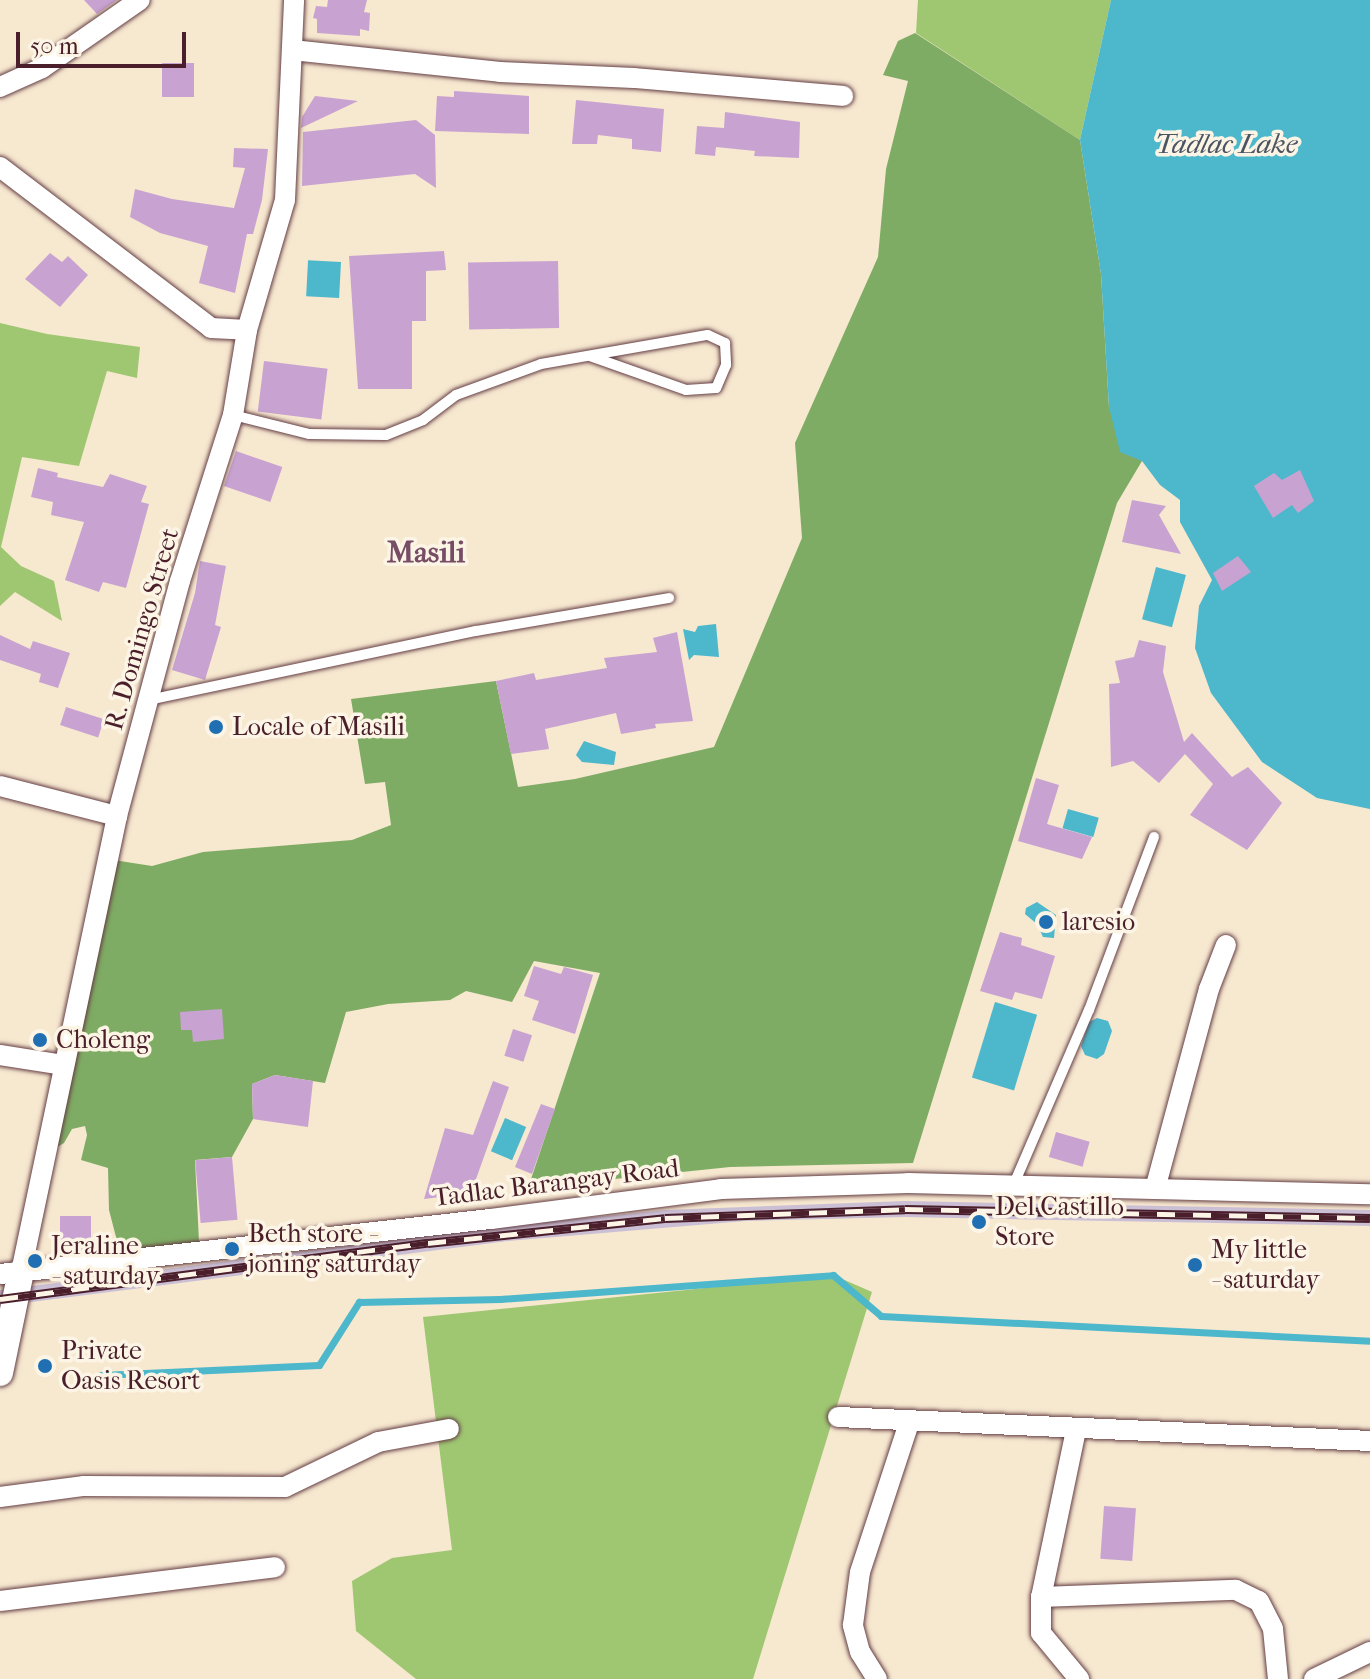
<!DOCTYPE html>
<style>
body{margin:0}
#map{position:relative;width:1370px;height:1679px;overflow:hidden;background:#f7e8d0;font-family:"IM FELL French Canon",serif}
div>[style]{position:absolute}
.industrial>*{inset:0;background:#cbbfd5}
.green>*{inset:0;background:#9fc772}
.forest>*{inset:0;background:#7fac64}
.water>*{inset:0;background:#4db7cb;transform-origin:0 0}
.stream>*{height:7px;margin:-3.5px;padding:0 3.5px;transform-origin:3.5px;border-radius:3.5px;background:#4db7cb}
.building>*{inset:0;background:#c8a3d1;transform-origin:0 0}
.roads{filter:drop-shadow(0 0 2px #643d44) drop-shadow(0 0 2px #643d44)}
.service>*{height:10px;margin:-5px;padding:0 5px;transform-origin:5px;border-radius:5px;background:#fff}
.minor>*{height:20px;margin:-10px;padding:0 10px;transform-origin:10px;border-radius:10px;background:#fff}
.tertiary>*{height:26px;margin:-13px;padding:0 13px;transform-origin:13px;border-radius:13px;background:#fff}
.rail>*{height:9px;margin-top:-4.5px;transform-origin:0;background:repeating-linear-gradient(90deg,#fcf5e5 0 18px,#4a1f2b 0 36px);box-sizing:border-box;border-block:2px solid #4a1f2b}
.dots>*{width:22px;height:22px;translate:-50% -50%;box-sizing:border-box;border:4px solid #fcf5e5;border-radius:50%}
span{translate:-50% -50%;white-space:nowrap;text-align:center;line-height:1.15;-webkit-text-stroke:7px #fcf5e5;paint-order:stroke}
.street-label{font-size:26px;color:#4a1f2b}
.poi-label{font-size:26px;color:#4a1f2b}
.left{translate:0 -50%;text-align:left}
.water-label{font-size:28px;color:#4b5463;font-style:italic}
.quarter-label{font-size:30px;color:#764d65;font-weight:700}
.scale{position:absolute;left:16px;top:32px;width:170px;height:36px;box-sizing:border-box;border:4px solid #4a1f2b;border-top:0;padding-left:10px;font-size:24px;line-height:28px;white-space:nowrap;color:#4a1f2b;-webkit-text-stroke:6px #fcf5e5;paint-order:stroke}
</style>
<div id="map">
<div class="industrial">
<i style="clip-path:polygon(905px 1201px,1370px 1210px,1370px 1226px,905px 1217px,745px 1221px,508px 1241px,0 1306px,0 1290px,506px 1226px,665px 1210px)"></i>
</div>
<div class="green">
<i style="clip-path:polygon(918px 0,1111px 0,1080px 140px,916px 33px)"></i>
<i style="clip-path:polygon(0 323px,47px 334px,140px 347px,137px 378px,107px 371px,79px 466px,22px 457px,1px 547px,21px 566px,54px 581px,62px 621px,15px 592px,0 606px)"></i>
<i style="clip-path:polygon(833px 1275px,872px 1292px,753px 1679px,416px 1679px,356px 1631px,352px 1581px,392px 1558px,452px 1550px,423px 1317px)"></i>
</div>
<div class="forest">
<i style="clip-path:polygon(915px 33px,1080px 140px,1101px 274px,1109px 407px,1142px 461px,1117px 503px,913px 1163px,730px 1167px,528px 1188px,600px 973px,534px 961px,512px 1002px,466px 991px,450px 1000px,388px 1004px,346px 1012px,325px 1083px,275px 1075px,252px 1084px,253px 1119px,232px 1157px,195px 1160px,199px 1242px,113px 1255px,116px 1237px,109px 1210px,108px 1168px,81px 1160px,87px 1135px,85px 1126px,72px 1129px,64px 1143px,49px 1152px,107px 859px,152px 866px,203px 852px,352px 840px,391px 825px,385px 782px,365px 784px,351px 699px,496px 681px,518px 787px,575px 779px,714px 747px,802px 538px,795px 443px,878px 257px,886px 169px,908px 81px,883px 75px,898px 41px)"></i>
</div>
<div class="water">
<i style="clip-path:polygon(1111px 0,1370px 0,1370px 809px,1317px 798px,1262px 762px,1211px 693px,1195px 648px,1199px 606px,1212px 580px,1180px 522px,1180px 500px,1160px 485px,1142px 461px,1120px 452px,1109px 407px,1101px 274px,1080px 140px)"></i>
<i style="left:341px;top:262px;width:36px;height:33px;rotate:93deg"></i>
<i style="left:1156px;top:567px;width:31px;height:54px;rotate:15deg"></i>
<i style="clip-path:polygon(716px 624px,719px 657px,694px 655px,689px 660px,683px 629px,695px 632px,698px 626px)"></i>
<i style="clip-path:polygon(584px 741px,616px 752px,614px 765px,582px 762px,576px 755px)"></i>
<i style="left:1068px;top:809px;width:32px;height:20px;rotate:16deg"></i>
<i style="clip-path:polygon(1037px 902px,1056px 915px,1054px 938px,1043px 937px,1037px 924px,1025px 914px,1026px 908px)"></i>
<i style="left:995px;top:1002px;width:44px;height:79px;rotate:17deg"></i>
<i style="clip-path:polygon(1097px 1018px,1108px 1021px,1112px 1031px,1104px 1054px,1097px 1059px,1085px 1055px,1081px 1046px,1089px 1022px)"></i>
<i style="left:505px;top:1118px;width:23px;height:36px;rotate:23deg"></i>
</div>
<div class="stream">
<i style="left:101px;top:1375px;width:218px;rotate:-2.6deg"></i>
<i style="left:319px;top:1365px;width:75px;rotate:-57.6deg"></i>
<i style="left:359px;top:1302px;width:141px;rotate:-1.2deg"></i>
<i style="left:500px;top:1299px;width:334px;rotate:-4.1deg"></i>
<i style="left:833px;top:1275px;width:63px;rotate:40.5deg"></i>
<i style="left:881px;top:1316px;width:490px;rotate:2.9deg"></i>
</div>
<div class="building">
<i style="clip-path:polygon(84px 0,117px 0,97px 14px)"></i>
<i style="clip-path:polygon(328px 0,367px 0,364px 12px,370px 13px,369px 31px,360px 29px,360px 36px,317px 33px,317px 19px,313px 18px,316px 6px,327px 7px)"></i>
<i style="left:162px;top:63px;width:32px;height:34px"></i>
<i style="clip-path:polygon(454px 91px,529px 96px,529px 134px,435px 131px,437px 96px,454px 97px)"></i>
<i style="clip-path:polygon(315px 96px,358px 101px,301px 128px,302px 117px)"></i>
<i style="clip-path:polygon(576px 100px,664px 109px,661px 152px,632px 149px,632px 139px,598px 135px,597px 144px,572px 144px)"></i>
<i style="clip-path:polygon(725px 112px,800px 122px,799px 158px,754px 156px,755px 151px,716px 147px,715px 156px,695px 154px,697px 126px,724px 128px)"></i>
<i style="clip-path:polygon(416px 120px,435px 135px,436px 188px,415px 174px,302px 186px,303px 132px)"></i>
<i style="clip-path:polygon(234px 148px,268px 149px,262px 200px,253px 234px,247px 234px,235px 293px,199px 283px,208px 246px,160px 233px,130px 217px,135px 189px,172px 199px,234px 208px,245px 168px,233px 167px)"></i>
<i style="clip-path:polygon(444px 251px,446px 270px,426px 271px,426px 321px,412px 321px,412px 389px,358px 389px,349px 256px)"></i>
<i style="clip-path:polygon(50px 253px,62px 262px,68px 256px,88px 275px,60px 307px,25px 279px)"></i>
<i style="left:558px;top:261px;width:67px;height:90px;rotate:89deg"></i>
<i style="left:264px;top:361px;width:64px;height:51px;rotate:7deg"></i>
<i style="left:236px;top:451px;width:49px;height:37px;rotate:19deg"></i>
<i style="clip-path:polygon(38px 468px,58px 473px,57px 477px,103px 487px,110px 474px,147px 486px,141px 502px,149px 504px,126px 588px,103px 582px,99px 592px,65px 580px,84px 522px,51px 515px,53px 502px,31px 497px)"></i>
<i style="clip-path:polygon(1300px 470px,1314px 501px,1298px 513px,1292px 505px,1273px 518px,1254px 486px,1274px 473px,1282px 480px)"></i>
<i style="clip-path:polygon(1132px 500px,1166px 506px,1159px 515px,1181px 554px,1122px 542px)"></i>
<i style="clip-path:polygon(1238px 556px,1251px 572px,1222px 591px,1213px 573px)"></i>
<i style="clip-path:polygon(200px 561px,226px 566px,215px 625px,221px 627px,205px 680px,172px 670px,195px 593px)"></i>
<i style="clip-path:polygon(677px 632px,693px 721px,655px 724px,656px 728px,621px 734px,616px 713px,545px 729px,549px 749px,511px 754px,496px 681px,534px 673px,536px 680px,607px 668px,604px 658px,657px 652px,653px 638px)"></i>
<i style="clip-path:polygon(0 635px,30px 649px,33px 641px,70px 653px,58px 688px,39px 682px,41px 674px,0 660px)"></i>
<i style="clip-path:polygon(1139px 640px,1166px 646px,1163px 672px,1184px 742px,1192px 733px,1232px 777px,1248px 767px,1282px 803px,1247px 850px,1190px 815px,1213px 784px,1185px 754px,1159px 783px,1133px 761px,1111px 767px,1109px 684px,1120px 683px,1115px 661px,1134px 657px)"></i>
<i style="left:66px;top:707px;width:40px;height:19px;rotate:18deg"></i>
<i style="clip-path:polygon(1036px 778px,1059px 785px,1047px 824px,1092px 837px,1082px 859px,1018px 841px)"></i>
<i style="clip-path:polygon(1000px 932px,1022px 938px,1021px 945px,1055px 956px,1042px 999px,1015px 992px,1012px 1000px,980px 991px)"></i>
<i style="clip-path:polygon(534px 966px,561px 974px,564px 967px,593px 975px,575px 1034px,532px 1020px,539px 1001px,524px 996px)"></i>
<i style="clip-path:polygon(222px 1009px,224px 1039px,193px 1042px,192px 1030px,181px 1030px,180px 1012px)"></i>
<i style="left:513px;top:1029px;width:20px;height:28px;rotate:18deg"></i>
<i style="clip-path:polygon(275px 1075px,313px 1081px,308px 1127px,253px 1119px,252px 1084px)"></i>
<i style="clip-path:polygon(493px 1081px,509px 1087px,471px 1193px,424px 1199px,445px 1128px,473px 1135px)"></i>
<i style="clip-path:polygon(541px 1104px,555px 1109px,532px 1174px,515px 1167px)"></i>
<i style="left:1056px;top:1132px;width:35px;height:26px;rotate:16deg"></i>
<i style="left:232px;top:1157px;width:63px;height:37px;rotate:85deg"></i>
<i style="left:60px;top:1216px;width:31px;height:37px"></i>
<i style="left:1104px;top:1506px;width:32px;height:53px;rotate:4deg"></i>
</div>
<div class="roads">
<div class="service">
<i style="left:233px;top:415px;width:78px;rotate:14deg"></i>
<i style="left:309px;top:434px;width:77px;rotate:0.7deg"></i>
<i style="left:386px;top:435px;width:40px;rotate:-22deg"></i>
<i style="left:423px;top:420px;width:41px;rotate:-37.1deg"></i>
<i style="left:456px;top:395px;width:90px;rotate:-20deg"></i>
<i style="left:541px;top:364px;width:169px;rotate:-9.9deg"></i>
<i style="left:708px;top:335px;width:19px;rotate:25deg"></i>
<i style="left:725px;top:343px;width:22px;rotate:87deg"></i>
<i style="left:726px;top:365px;width:25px;rotate:113deg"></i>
<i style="left:716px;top:388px;width:30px;rotate:176deg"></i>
<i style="left:686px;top:390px;width:102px;rotate:-160.5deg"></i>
<i style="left:148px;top:700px;width:335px;rotate:-11.9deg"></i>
<i style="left:476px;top:631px;width:196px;rotate:-9.7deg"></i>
<i style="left:1014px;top:1184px;width:189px;rotate:-66.7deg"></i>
<i style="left:1089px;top:1010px;width:185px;rotate:-69.4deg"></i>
</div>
<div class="minor">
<i style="left:292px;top:50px;width:209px;rotate:6deg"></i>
<i style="left:500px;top:72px;width:134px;rotate:2.6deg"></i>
<i style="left:634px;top:78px;width:210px;rotate:4.9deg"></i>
<i style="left:0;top:87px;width:46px;rotate:-24.3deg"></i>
<i style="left:42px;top:68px;width:119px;rotate:-34.8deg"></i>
<i style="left:0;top:167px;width:265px;rotate:37.3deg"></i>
<i style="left:211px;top:328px;width:36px;rotate:3deg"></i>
<i style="left:0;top:786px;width:121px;rotate:14.4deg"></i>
<i style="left:0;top:1055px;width:65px;rotate:8.9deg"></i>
<i style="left:1155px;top:1189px;width:207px;rotate:-74.9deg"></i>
<i style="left:1209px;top:989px;width:47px;rotate:-68.9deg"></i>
<i style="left:21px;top:1272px;width:466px;rotate:-78.1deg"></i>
<i style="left:117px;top:816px;width:243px;rotate:-75deg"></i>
<i style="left:180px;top:581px;width:174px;rotate:-72.3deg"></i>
<i style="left:233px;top:415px;width:86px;rotate:-80.6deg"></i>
<i style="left:247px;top:330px;width:135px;rotate:-73.7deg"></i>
<i style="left:285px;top:200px;width:200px;rotate:-87.4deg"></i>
<i style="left:0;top:1274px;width:494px;rotate:-6.4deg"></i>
<i style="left:491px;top:1219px;width:232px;rotate:-7.4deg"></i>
<i style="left:721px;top:1189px;width:187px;rotate:-1.8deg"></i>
<i style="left:908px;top:1183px;width:462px;rotate:1.4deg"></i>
<i style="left:838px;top:1417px;width:533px;rotate:2.58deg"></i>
<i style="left:1076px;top:1430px;width:171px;rotate:101.8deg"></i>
<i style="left:1041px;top:1597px;width:36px;rotate:90deg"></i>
<i style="left:1041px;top:1633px;width:60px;rotate:50.4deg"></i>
<i style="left:0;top:1497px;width:85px;rotate:-7.5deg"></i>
<i style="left:84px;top:1486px;width:201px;rotate:0.3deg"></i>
<i style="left:285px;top:1487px;width:103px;rotate:-25.8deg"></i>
<i style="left:378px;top:1442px;width:72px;rotate:-10.4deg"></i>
<i style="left:1041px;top:1597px;width:195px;rotate:-2.1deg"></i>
<i style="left:1236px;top:1590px;width:25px;rotate:26deg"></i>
<i style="left:1259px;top:1601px;width:31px;rotate:63deg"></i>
<i style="left:1273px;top:1629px;width:50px;rotate:84.3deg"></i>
<i style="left:0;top:1601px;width:277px;rotate:-7deg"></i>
<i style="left:877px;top:1679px;width:32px;rotate:-122deg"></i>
<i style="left:860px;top:1652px;width:28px;rotate:-105deg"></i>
<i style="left:853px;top:1625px;width:53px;rotate:-82.5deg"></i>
<i style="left:860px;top:1572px;width:157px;rotate:-71.8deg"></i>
<i style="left:1314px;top:1679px;width:62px;rotate:-25.7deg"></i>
</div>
<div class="tertiary">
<i style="left:0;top:1373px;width:103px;rotate:-78.3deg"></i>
</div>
</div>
<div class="rail">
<i style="left:0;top:1299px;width:432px;rotate:-7.5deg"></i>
<i style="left:428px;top:1243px;width:238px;rotate:-6deg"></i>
<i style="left:665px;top:1218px;width:240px;rotate:-2.1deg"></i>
<i style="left:905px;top:1209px;width:465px;rotate:1.1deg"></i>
</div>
<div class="dots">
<i style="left:216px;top:727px;background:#1f6fb2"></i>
<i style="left:1046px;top:922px;background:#1f6fb2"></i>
<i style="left:40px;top:1040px;background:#1f6fb2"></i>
<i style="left:979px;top:1222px;background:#1f6fb2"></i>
<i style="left:232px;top:1249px;background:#1f6fb2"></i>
<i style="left:35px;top:1261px;background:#1f6fb2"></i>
<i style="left:1195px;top:1265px;background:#1f6fb2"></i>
<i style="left:45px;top:1366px;background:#1f6fb2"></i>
</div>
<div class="street-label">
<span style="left:142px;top:629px;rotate:-74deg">R. Domingo Street</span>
<span style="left:556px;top:1183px;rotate:-7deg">Tadlac Barangay Road</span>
</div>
<div class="poi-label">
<span class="left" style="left:232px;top:727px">Locale of Masili</span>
<span class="left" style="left:1062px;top:922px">laresio</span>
<span class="left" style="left:56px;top:1040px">Choleng</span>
<span class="left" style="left:995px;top:1222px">Del Castillo<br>Store</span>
<span class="left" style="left:248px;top:1249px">Beth store -<br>joning saturday</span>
<span class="left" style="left:51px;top:1261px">Jeraline<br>- saturday</span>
<span class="left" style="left:1211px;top:1265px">My little<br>- saturday</span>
<span class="left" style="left:61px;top:1366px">Private<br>Oasis Resort</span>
</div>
<div class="water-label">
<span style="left:1226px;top:144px">Tadlac Lake</span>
</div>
<div class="quarter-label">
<span style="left:426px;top:553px">Masili</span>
</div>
<div class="scale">50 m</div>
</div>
